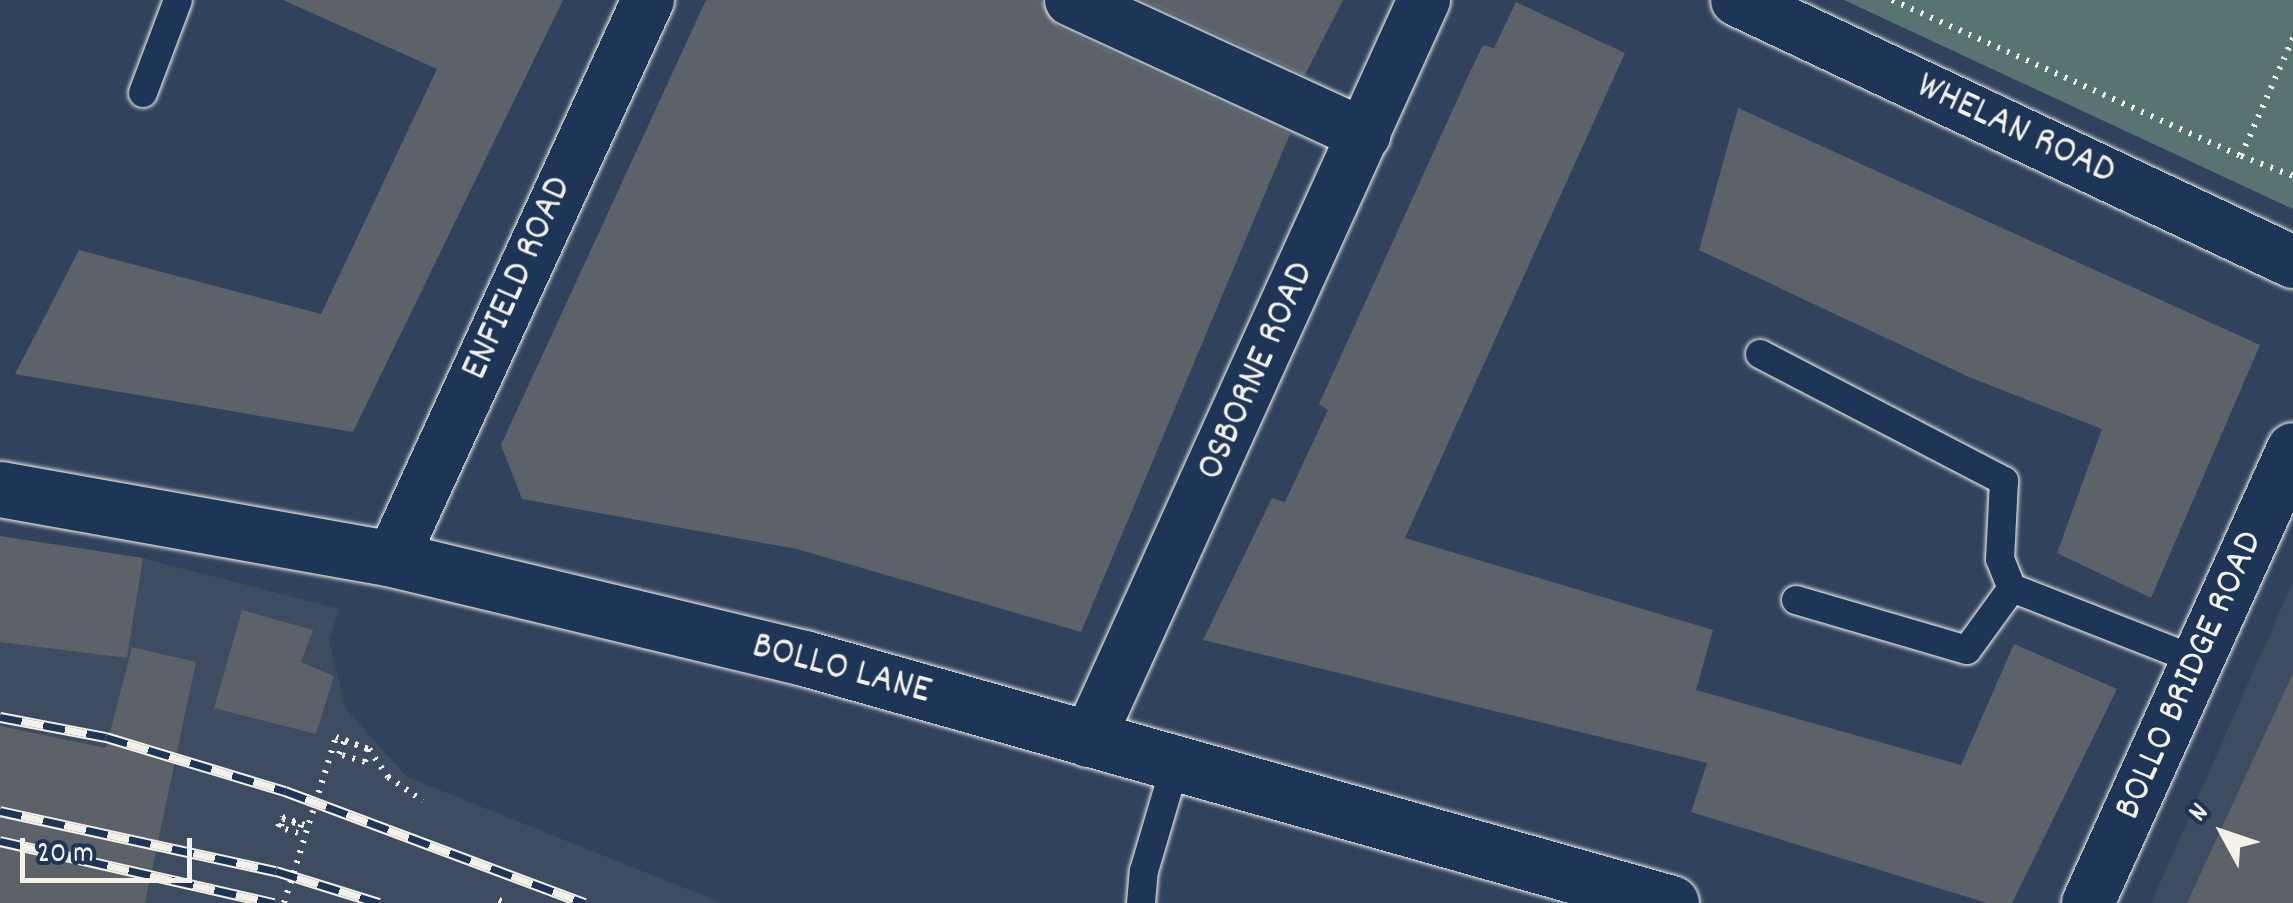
<!DOCTYPE html>
<style>
body{margin:0}
#map{position:relative;width:2293px;height:903px;overflow:hidden;background:#30425c;font-family:Dekko,sans-serif}
div>[style]{position:absolute}
.built>*{inset:0;background:#3d4c60}
.green>*{inset:0;background:#577472}
.building>*{inset:0;background:#5c6268}
.path>*{height:6px;margin-top:-3px;transform-origin:0;background:repeating-linear-gradient(90deg,#f4f1e8 0 2.5px,transparent 0 10.5px)}
.roads{filter:drop-shadow(0 0 2px #f4f1e8) drop-shadow(0 0 2px #f4f1e8)}
.lane>*{height:28px;margin:-14px;padding:0 14px;transform-origin:14px;border-radius:14px;background:#1d3557}
.street>*{height:52px;margin:-26px;padding:0 26px;transform-origin:26px;border-radius:26px;background:#1d3557}
.secondary>*{height:55px;margin:-27.5px;padding:0 27.5px;transform-origin:27.5px;border-radius:27.5px;background:#1d3557}
.rail>*{height:11px;margin-top:-5.5px;transform-origin:0;background:repeating-linear-gradient(90deg,#1d3557 0 22px,#f4f1e8 0 44px);box-sizing:border-box;border-block:2px solid #f4f1e8}
.path-bridge>*{height:6px;margin-top:-3px;transform-origin:0;background:repeating-linear-gradient(90deg,#f4f1e8 0 2.5px,transparent 0 10.5px)}
span{translate:-50% -50%;white-space:nowrap;text-align:center;line-height:1.15;-webkit-text-stroke:9px #1d3557;paint-order:stroke}
.street-label{font-size:40px;color:#f4f1e8}
.north{position:absolute;left:2173px;top:783px;width:100px;height:100px;-webkit-text-stroke:8px #1d3557;paint-order:stroke;rotate:310deg;font-size:28px;font-weight:700;line-height:40px;text-align:center;color:#f4f1e8}
.north::after{content:'';display:block;margin:auto;width:35px;height:45px;background:#f4f1e8;clip-path:polygon(50% 0,100% 100%,50% 72%,0 100%)}
.scale{position:absolute;left:20px;top:838px;width:172px;height:45px;box-sizing:border-box;border:5px solid #f4f1e8;border-top:0;padding-left:12px;font-size:30px;line-height:35px;white-space:nowrap;color:#f4f1e8;-webkit-text-stroke:8px #1d3557;paint-order:stroke}
</style>
<div id="map">
<div class="built">
<i style="clip-path:polygon(0 536px,143px 558px,339px 609px,329px 641px,346px 709px,407px 777px,722px 903px,0 903px)"></i>
<i style="clip-path:polygon(2293px 582px,2293px 903px,2151px 903px)"></i>
</div>
<div class="green">
<i style="clip-path:polygon(1844px 0,2293px 0,2293px 209px)"></i>
</div>
<div class="building">
<i style="clip-path:polygon(283px 0,563px 0,353px 432px,15px 374px,79px 250px,321px 314px,437px 69px)"></i>
<i style="clip-path:polygon(706px 0,1041px 0,1058px 27px,1290px 134px,1081px 632px,797px 549px,522px 499px,501px 445px)"></i>
<i style="clip-path:polygon(1143px 0,1343px 0,1305px 75px)"></i>
<i style="clip-path:polygon(1516px 2px,1625px 53px,1405px 538px,1713px 630px,1696px 690px,1961px 765px,2014px 644px,2117px 689px,2012px 903px,1987px 903px,1691px 812px,1707px 763px,1203px 640px,1272px 498px,1285px 502px,1328px 410px,1319px 404px,1469px 74px,1483px 45px,1494px 48px)"></i>
<i style="clip-path:polygon(1738px 108px,2260px 345px,2151px 598px,2057px 553px,2102px 429px,1969px 377px,1699px 250px)"></i>
<i style="clip-path:polygon(0 536px,143px 558px,127px 658px,0 642px)"></i>
<i style="clip-path:polygon(242px 610px,313px 630px,301px 662px,334px 676px,316px 734px,214px 708px)"></i>
<i style="clip-path:polygon(132px 647px,196px 662px,145px 903px,0 903px,0 726px,106px 748px)"></i>
<i style="clip-path:polygon(2293px 673px,2293px 903px,2187px 903px)"></i>
</div>
<div class="path">
<i style="left:1892px;top:0;width:382px;rotate:24.1deg"></i>
<i style="left:2293px;top:38px;width:129px;rotate:113.8deg"></i>
<i style="left:2241px;top:156px;width:56px;rotate:21deg"></i>
<i style="left:336px;top:737px;width:34px;rotate:21deg"></i>
<i style="left:368px;top:749px;width:13px;rotate:103deg"></i>
<i style="left:365px;top:762px;width:27px;rotate:-163deg"></i>
<i style="left:339px;top:754px;width:15px;rotate:-67deg"></i>
<i style="left:345px;top:740px;width:26px;rotate:21deg"></i>
<i style="left:369px;top:749px;width:34px;rotate:56deg"></i>
<i style="left:388px;top:777px;width:42px;rotate:34.4deg"></i>
<i style="left:281px;top:826px;width:7px;rotate:-74deg"></i>
<i style="left:283px;top:819px;width:19px;rotate:18deg"></i>
<i style="left:301px;top:825px;width:9px;rotate:111deg"></i>
<i style="left:298px;top:833px;width:21px;rotate:-163deg"></i>
<i style="left:278px;top:827px;width:11px;rotate:-68deg"></i>
<i style="left:282px;top:817px;width:28px;rotate:19deg"></i>
<i style="left:499px;top:900px;width:8px;rotate:23deg"></i>
</div>
<div class="roads">
<div class="lane">
<i style="left:143px;top:93px;width:99px;rotate:-69.4deg"></i>
<i style="left:1760px;top:354px;width:275px;rotate:27.5deg"></i>
<i style="left:2004px;top:481px;width:78px;rotate:92.9deg"></i>
<i style="left:2000px;top:559px;width:31px;rotate:68deg"></i>
<i style="left:2012px;top:588px;width:200px;rotate:21.4deg"></i>
<i style="left:1796px;top:600px;width:178px;rotate:16.3deg"></i>
<i style="left:1967px;top:650px;width:77px;rotate:-54deg"></i>
<i style="left:1141px;top:903px;width:32px;rotate:-85deg"></i>
<i style="left:1144px;top:871px;width:109px;rotate:-73.6deg"></i>
</div>
<div class="street">
<i style="left:1071px;top:0;width:323px;rotate:24.7deg"></i>
<i style="left:1737px;top:0;width:615px;rotate:25.23deg"></i>
<i style="left:392px;top:559px;width:615px;rotate:-65.39deg"></i>
<i style="left:1088px;top:741px;width:814px;rotate:-65.61deg"></i>
<i style="left:2088px;top:903px;width:498px;rotate:-65.7deg"></i>
</div>
<div class="secondary">
<i style="left:0;top:489px;width:398px;rotate:10.1deg"></i>
<i style="left:392px;top:559px;width:424px;rotate:13.5deg"></i>
<i style="left:804px;top:658px;width:901px;rotate:15.78deg"></i>
</div>
</div>
<div class="rail">
<i style="left:0;top:717px;width:108px;rotate:10.7deg"></i>
<i style="left:106px;top:737px;width:187px;rotate:16.8deg"></i>
<i style="left:285px;top:791px;width:320px;rotate:20.5deg"></i>
<i style="left:0;top:811px;width:282px;rotate:12.3deg"></i>
<i style="left:276px;top:871px;width:108px;rotate:17.3deg"></i>
<i style="left:0;top:841px;width:281px;rotate:12.8deg"></i>
</div>
<div class="path-bridge">
<i style="left:284px;top:903px;width:174px;rotate:-72.6deg"></i>
</div>
<div class="street-label">
<span style="left:2015px;top:131px;rotate:25deg">WHELAN ROAD</span>
<span style="left:519px;top:279px;rotate:-66deg">ENFIELD ROAD</span>
<span style="left:1258px;top:372px;rotate:-66deg">OSBORNE ROAD</span>
<span style="left:841px;top:671px;rotate:15deg">BOLLO LANE</span>
<span style="left:2191px;top:676px;rotate:-66deg">BOLLO BRIDGE ROAD</span>
</div>
<div class="north">N</div>
<div class="scale">20 m</div>
</div>
